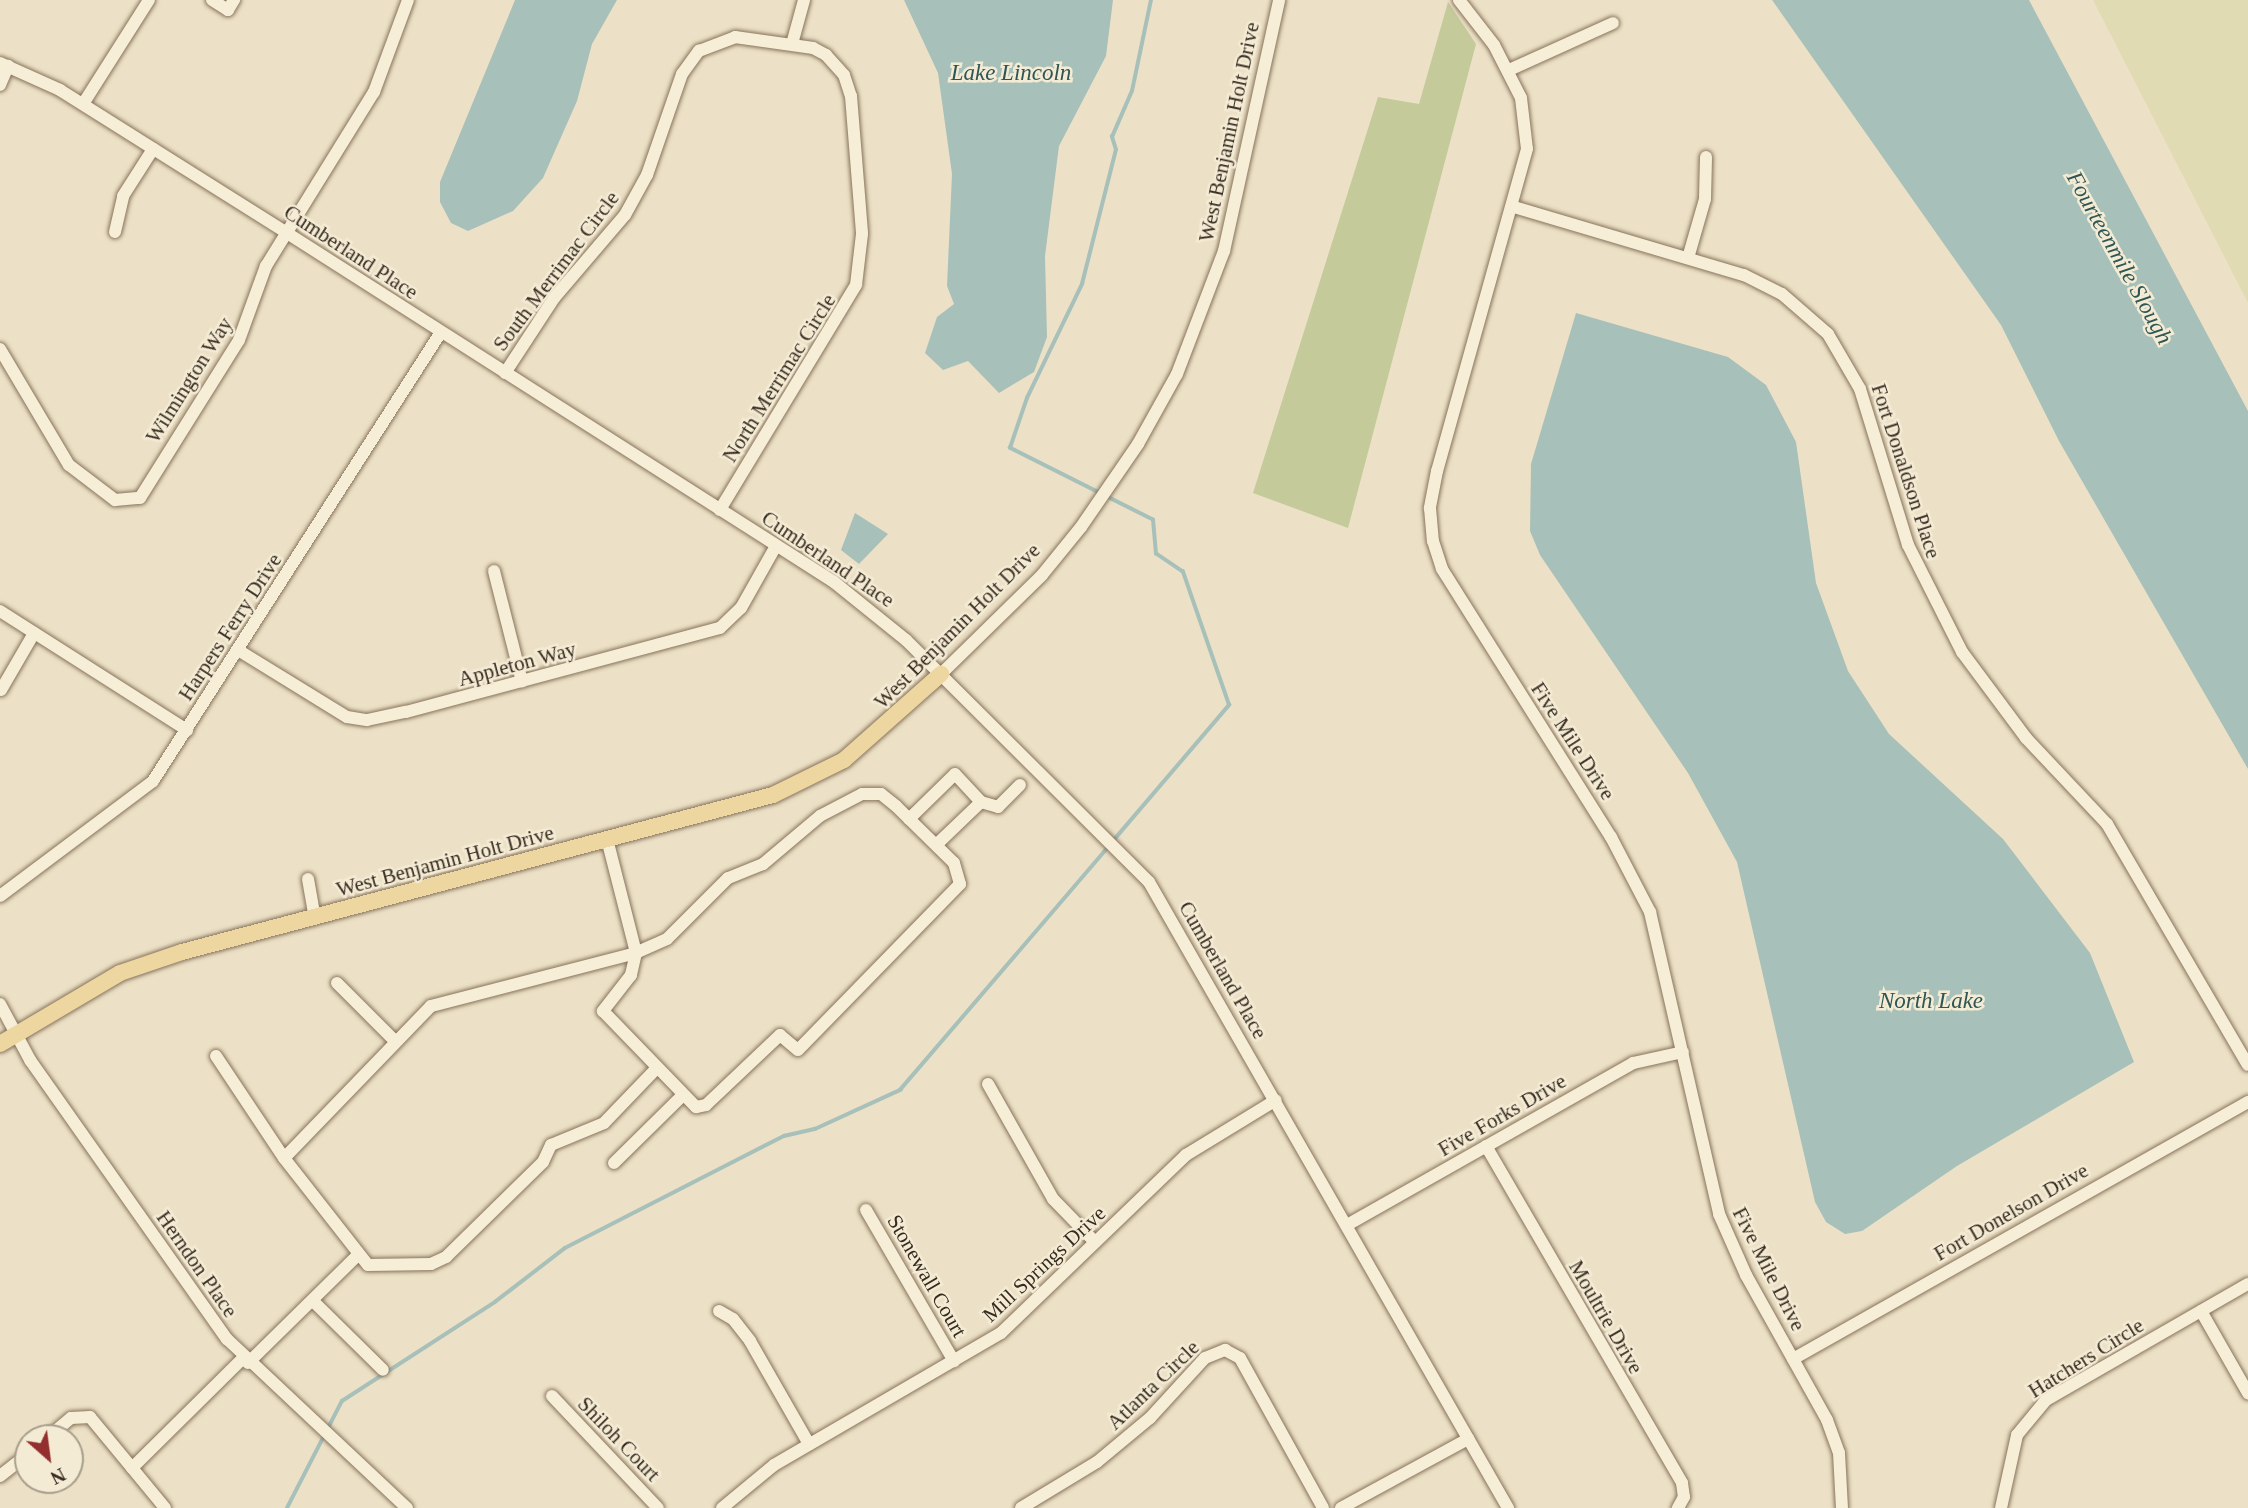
<!DOCTYPE html>
<style>
body{margin:0}
#map{position:relative;width:2248px;height:1508px;overflow:hidden;background:#ece1c6;font-family:"Times New Roman",serif}
div>[style]{position:absolute}
.farmland>*{inset:0;background:#e1dbb3}
.green>*{inset:0;background:#c4ca9a}
.water>*{inset:0;background:#a7c0b9}
.stream>*{height:3.5px;margin:-1.75px;padding:0 1.75px;transform-origin:1.75px;border-radius:1.75px;background:#a7c0b9}
.roads{filter:drop-shadow(0 0 2px #87735c) drop-shadow(0 0 2px #87735c)}
.minor>*{height:12px;margin:-6px;padding:0 6px;transform-origin:6px;border-radius:6px;background:#f7eed8}
.major>*{height:16px;margin:-8px;padding:0 8px;transform-origin:8px;border-radius:8px;background:#edd69f}
span{translate:-50% -50%;white-space:nowrap;text-align:center;line-height:1.15;-webkit-text-stroke:5px #f4ebd5;paint-order:stroke}
.street-label{font-size:21px;color:#372b1f}
.water-label{font-size:23px;color:#2f5654;font-style:italic}
.north{position:absolute;left:14px;top:1424px;width:70px;height:70px;box-sizing:border-box;background:#f4ebd5;border:2px solid #a89e8c;border-radius:50%;rotate:152deg;font-size:19px;font-weight:700;line-height:28px;text-align:center;color:#372b1f}
.north::after{content:'';display:block;margin:auto;width:24px;height:32px;background:#93302f;clip-path:polygon(50% 0,100% 100%,50% 72%,0 100%)}
</style>
<div id="map">
<div class="farmland">
<i style="clip-path:polygon(2093px 0,2248px 0,2248px 303px)"></i>
</div>
<div class="green">
<i style="clip-path:polygon(1448px 2px,1476px 44px,1348px 528px,1253px 493px,1378px 97px,1419px 104px)"></i>
</div>
<div class="water">
<i style="clip-path:polygon(515px 0,617px 0,592px 44px,577px 101px,543px 178px,513px 211px,468px 231px,451px 223px,440px 202px,440px 182px)"></i>
<i style="clip-path:polygon(904px 0,1113px 0,1106px 56px,1059px 146px,1045px 256px,1047px 337px,1034px 372px,999px 393px,968px 361px,943px 370px,925px 353px,937px 317px,954px 304px,947px 286px,952px 174px,938px 73px)"></i>
<i style="clip-path:polygon(1772px 0,2029px 0,2248px 411px,2248px 769px,2059px 441px,2001px 325px)"></i>
<i style="clip-path:polygon(1576px 313px,1728px 357px,1766px 385px,1796px 442px,1816px 583px,1848px 671px,1889px 734px,2003px 839px,2090px 953px,2134px 1062px,1957px 1166px,1862px 1231px,1845px 1234px,1826px 1222px,1815px 1202px,1737px 862px,1688px 773px,1540px 555px,1530px 531px,1531px 464px)"></i>
<i style="clip-path:polygon(855px 513px,888px 534px,859px 564px,841px 550px)"></i>
</div>
<div class="stream">
<i style="left:1113px;top:841px;width:179px;rotate:-49.5deg"></i>
<i style="left:1229px;top:705px;width:141px;rotate:-109.1deg"></i>
<i style="left:1183px;top:572px;width:32px;rotate:-146deg"></i>
<i style="left:1156px;top:554px;width:34px;rotate:-95deg"></i>
<i style="left:1153px;top:520px;width:160px;rotate:-153.3deg"></i>
<i style="left:1010px;top:448px;width:53px;rotate:-71.2deg"></i>
<i style="left:1027px;top:398px;width:127px;rotate:-64.2deg"></i>
<i style="left:1082px;top:284px;width:138px;rotate:-75.8deg"></i>
<i style="left:1116px;top:150px;width:14px;rotate:-107deg"></i>
<i style="left:1112px;top:137px;width:50px;rotate:-66.5deg"></i>
<i style="left:1132px;top:91px;width:93px;rotate:-78.2deg"></i>
<i style="left:287px;top:1508px;width:120px;rotate:-62.8deg"></i>
<i style="left:342px;top:1401px;width:182px;rotate:-32.9deg"></i>
<i style="left:495px;top:1302px;width:88px;rotate:-37.6deg"></i>
<i style="left:565px;top:1248px;width:246px;rotate:-27.1deg"></i>
<i style="left:784px;top:1136px;width:32px;rotate:-13deg"></i>
<i style="left:815px;top:1129px;width:94px;rotate:-24.6deg"></i>
<i style="left:900px;top:1090px;width:320px;rotate:-49.4deg"></i>
</div>
<div class="roads">
<div class="minor">
<i style="left:212px;top:0;width:19px;rotate:32deg"></i>
<i style="left:228px;top:10px;width:12px;rotate:-59deg"></i>
<i style="left:1459px;top:0;width:57px;rotate:52.1deg"></i>
<i style="left:1494px;top:45px;width:59px;rotate:63deg"></i>
<i style="left:1521px;top:98px;width:51px;rotate:83.3deg"></i>
<i style="left:1527px;top:149px;width:334px;rotate:105.6deg"></i>
<i style="left:1437px;top:471px;width:38px;rotate:101deg"></i>
<i style="left:1430px;top:508px;width:33px;rotate:85deg"></i>
<i style="left:1433px;top:541px;width:29px;rotate:72deg"></i>
<i style="left:1442px;top:569px;width:317px;rotate:57.8deg"></i>
<i style="left:1611px;top:837px;width:85px;rotate:62.5deg"></i>
<i style="left:1650px;top:912px;width:310px;rotate:77.1deg"></i>
<i style="left:1719px;top:1214px;width:67px;rotate:66.1deg"></i>
<i style="left:1746px;top:1275px;width:166px;rotate:60.8deg"></i>
<i style="left:1827px;top:1420px;width:35px;rotate:70deg"></i>
<i style="left:1839px;top:1453px;width:55px;rotate:86.9deg"></i>
<i style="left:792px;top:44px;width:46px;rotate:-74.7deg"></i>
<i style="left:0;top:63px;width:66px;rotate:24.2deg"></i>
<i style="left:60px;top:90px;width:268px;rotate:32.2deg"></i>
<i style="left:287px;top:233px;width:649px;rotate:32.54deg"></i>
<i style="left:834px;top:582px;width:92px;rotate:38.9deg"></i>
<i style="left:906px;top:640px;width:343px;rotate:44.9deg"></i>
<i style="left:1149px;top:882px;width:722px;rotate:60.17deg"></i>
<i style="left:1509px;top:70px;width:114px;rotate:-24.3deg"></i>
<i style="left:0;top:85px;width:21px;rotate:-67deg"></i>
<i style="left:83px;top:104px;width:123px;rotate:-57.6deg"></i>
<i style="left:1514px;top:207px;width:240px;rotate:16.5deg"></i>
<i style="left:1744px;top:275px;width:42px;rotate:26.6deg"></i>
<i style="left:1782px;top:294px;width:61px;rotate:41deg"></i>
<i style="left:1828px;top:334px;width:64px;rotate:59.8deg"></i>
<i style="left:1860px;top:389px;width:163px;rotate:72.9deg"></i>
<i style="left:1908px;top:545px;width:120px;rotate:63.2deg"></i>
<i style="left:1962px;top:652px;width:107px;rotate:53.3deg"></i>
<i style="left:2026px;top:738px;width:118px;rotate:46.7deg"></i>
<i style="left:2107px;top:824px;width:279px;rotate:59.7deg"></i>
<i style="left:115px;top:232px;width:37px;rotate:-77deg"></i>
<i style="left:123px;top:196px;width:56px;rotate:-57.4deg"></i>
<i style="left:1688px;top:258px;width:61px;rotate:-73.9deg"></i>
<i style="left:1705px;top:199px;width:42px;rotate:-88.6deg"></i>
<i style="left:0;top:349px;width:135px;rotate:59.3deg"></i>
<i style="left:69px;top:465px;width:58px;rotate:37.3deg"></i>
<i style="left:115px;top:500px;width:25px;rotate:-5deg"></i>
<i style="left:140px;top:498px;width:186px;rotate:-57.9deg"></i>
<i style="left:239px;top:340px;width:79px;rotate:-70deg"></i>
<i style="left:266px;top:266px;width:205px;rotate:-58.2deg"></i>
<i style="left:374px;top:92px;width:98px;rotate:-69.7deg"></i>
<i style="left:505px;top:373px;width:90px;rotate:-56.8deg"></i>
<i style="left:554px;top:298px;width:109px;rotate:-49.5deg"></i>
<i style="left:625px;top:215px;width:46px;rotate:-61.2deg"></i>
<i style="left:647px;top:175px;width:107px;rotate:-70.9deg"></i>
<i style="left:682px;top:74px;width:29px;rotate:-54deg"></i>
<i style="left:699px;top:51px;width:39px;rotate:-21deg"></i>
<i style="left:735px;top:37px;width:79px;rotate:8deg"></i>
<i style="left:813px;top:48px;width:15px;rotate:28deg"></i>
<i style="left:826px;top:55px;width:27px;rotate:48deg"></i>
<i style="left:844px;top:75px;width:22px;rotate:72deg"></i>
<i style="left:851px;top:96px;width:138px;rotate:85.4deg"></i>
<i style="left:862px;top:234px;width:51px;rotate:96.7deg"></i>
<i style="left:856px;top:285px;width:263px;rotate:121.2deg"></i>
<i style="left:494px;top:571px;width:114px;rotate:75.8deg"></i>
<i style="left:0;top:611px;width:222px;rotate:32.5deg"></i>
<i style="left:238px;top:650px;width:128px;rotate:31.6deg"></i>
<i style="left:347px;top:717px;width:20px;rotate:9deg"></i>
<i style="left:367px;top:720px;width:40px;rotate:-12deg"></i>
<i style="left:406px;top:712px;width:325px;rotate:-15deg"></i>
<i style="left:720px;top:628px;width:29px;rotate:-44deg"></i>
<i style="left:741px;top:608px;width:71px;rotate:-60.6deg"></i>
<i style="left:941px;top:674px;width:141px;rotate:-44.4deg"></i>
<i style="left:1042px;top:575px;width:62px;rotate:-50.9deg"></i>
<i style="left:1081px;top:527px;width:101px;rotate:-55.5deg"></i>
<i style="left:1138px;top:444px;width:80px;rotate:-60.9deg"></i>
<i style="left:1177px;top:374px;width:132px;rotate:-69.1deg"></i>
<i style="left:1224px;top:251px;width:257px;rotate:-77.6deg"></i>
<i style="left:1px;top:690px;width:66px;rotate:-59.9deg"></i>
<i style="left:981px;top:802px;width:18px;rotate:16deg"></i>
<i style="left:998px;top:807px;width:31px;rotate:-45deg"></i>
<i style="left:909px;top:819px;width:64px;rotate:-44.4deg"></i>
<i style="left:955px;top:774px;width:38px;rotate:47deg"></i>
<i style="left:981px;top:802px;width:62px;rotate:136.3deg"></i>
<i style="left:607px;top:839px;width:118px;rotate:75.7deg"></i>
<i style="left:636px;top:953px;width:23px;rotate:103deg"></i>
<i style="left:631px;top:975px;width:46px;rotate:127.9deg"></i>
<i style="left:603px;top:1011px;width:134px;rotate:45.9deg"></i>
<i style="left:696px;top:1107px;width:10px;rotate:-11deg"></i>
<i style="left:706px;top:1105px;width:102px;rotate:-43.4deg"></i>
<i style="left:780px;top:1035px;width:23px;rotate:40deg"></i>
<i style="left:798px;top:1050px;width:232px;rotate:-45.7deg"></i>
<i style="left:960px;top:884px;width:22px;rotate:-106deg"></i>
<i style="left:954px;top:863px;width:81px;rotate:-135.5deg"></i>
<i style="left:896px;top:806px;width:19px;rotate:-141deg"></i>
<i style="left:881px;top:794px;width:19px;rotate:180deg"></i>
<i style="left:862px;top:794px;width:47px;rotate:152.4deg"></i>
<i style="left:820px;top:816px;width:75px;rotate:139.9deg"></i>
<i style="left:763px;top:864px;width:38px;rotate:158deg"></i>
<i style="left:728px;top:878px;width:86px;rotate:135deg"></i>
<i style="left:667px;top:939px;width:34px;rotate:156deg"></i>
<i style="left:636px;top:953px;width:212px;rotate:165.5deg"></i>
<i style="left:431px;top:1006px;width:211px;rotate:134deg"></i>
<i style="left:284px;top:1158px;width:136px;rotate:51.9deg"></i>
<i style="left:368px;top:1265px;width:63px;rotate:-0.9deg"></i>
<i style="left:431px;top:1264px;width:17px;rotate:-25deg"></i>
<i style="left:446px;top:1257px;width:136px;rotate:-44.4deg"></i>
<i style="left:543px;top:1162px;width:19px;rotate:-65deg"></i>
<i style="left:551px;top:1145px;width:57px;rotate:-22.5deg"></i>
<i style="left:604px;top:1123px;width:75px;rotate:-46.1deg"></i>
<i style="left:308px;top:879px;width:39px;rotate:80deg"></i>
<i style="left:0;top:896px;width:191px;rotate:-36.9deg"></i>
<i style="left:153px;top:781px;width:533px;rotate:-57.32deg"></i>
<i style="left:337px;top:983px;width:83px;rotate:45deg"></i>
<i style="left:0;top:1004px;width:64px;rotate:61.8deg"></i>
<i style="left:30px;top:1060px;width:342px;rotate:54.8deg"></i>
<i style="left:227px;top:1339px;width:247px;rotate:43.2deg"></i>
<i style="left:216px;top:1056px;width:123px;rotate:56.3deg"></i>
<i style="left:988px;top:1084px;width:132px;rotate:60.5deg"></i>
<i style="left:1053px;top:1199px;width:60px;rotate:45.7deg"></i>
<i style="left:1486px;top:1146px;width:390px;rotate:59.8deg"></i>
<i style="left:1682px;top:1483px;width:14px;rotate:82deg"></i>
<i style="left:1684px;top:1497px;width:13px;rotate:119deg"></i>
<i style="left:614px;top:1163px;width:97px;rotate:-44.6deg"></i>
<i style="left:866px;top:1210px;width:175px;rotate:59.8deg"></i>
<i style="left:1347px;top:1225px;width:329px;rotate:-29.5deg"></i>
<i style="left:1633px;top:1063px;width:51px;rotate:-12.4deg"></i>
<i style="left:313px;top:1301px;width:98px;rotate:44.6deg"></i>
<i style="left:719px;top:1311px;width:16px;rotate:30deg"></i>
<i style="left:733px;top:1319px;width:28px;rotate:52deg"></i>
<i style="left:750px;top:1341px;width:119px;rotate:60.2deg"></i>
<i style="left:2201px;top:1311px;width:95px;rotate:60.2deg"></i>
<i style="left:1793px;top:1359px;width:523px;rotate:-29.46deg"></i>
<i style="left:248px;top:1363px;width:154px;rotate:-44.5deg"></i>
<i style="left:552px;top:1396px;width:154px;rotate:46.6deg"></i>
<i style="left:47px;top:1438px;width:31px;rotate:-40deg"></i>
<i style="left:71px;top:1418px;width:19px;rotate:-3deg"></i>
<i style="left:90px;top:1417px;width:118px;rotate:50.5deg"></i>
<i style="left:132px;top:1468px;width:156px;rotate:-44.7deg"></i>
<i style="left:0;top:1476px;width:36px;rotate:-38deg"></i>
<i style="left:722px;top:1508px;width:67px;rotate:-39.6deg"></i>
<i style="left:774px;top:1465px;width:263px;rotate:-30.2deg"></i>
<i style="left:1001px;top:1333px;width:257px;rotate:-43.9deg"></i>
<i style="left:1186px;top:1155px;width:105px;rotate:-31.4deg"></i>
<i style="left:1021px;top:1508px;width:89px;rotate:-31.2deg"></i>
<i style="left:1097px;top:1462px;width:69px;rotate:-39.7deg"></i>
<i style="left:1150px;top:1418px;width:81px;rotate:-47.5deg"></i>
<i style="left:1205px;top:1358px;width:22px;rotate:-22deg"></i>
<i style="left:1225px;top:1350px;width:17px;rotate:28deg"></i>
<i style="left:1240px;top:1358px;width:171px;rotate:61deg"></i>
<i style="left:1341px;top:1508px;width:145px;rotate:-28.5deg"></i>
<i style="left:2001px;top:1508px;width:75px;rotate:-77.6deg"></i>
<i style="left:2017px;top:1435px;width:45px;rotate:-50.4deg"></i>
<i style="left:2046px;top:1400px;width:233px;rotate:-29.9deg"></i>
</div>
<div class="major">
<i style="left:0;top:1044px;width:139px;rotate:-30.6deg"></i>
<i style="left:120px;top:973px;width:65px;rotate:-18.7deg"></i>
<i style="left:182px;top:952px;width:611px;rotate:-14.88deg"></i>
<i style="left:773px;top:795px;width:79px;rotate:-26.2deg"></i>
<i style="left:844px;top:760px;width:130px;rotate:-41.6deg"></i>
</div>
</div>
<div class="street-label">
<span style="left:1229px;top:132px;rotate:-78deg">West Benjamin Holt Drive</span>
<span style="left:351px;top:252px;rotate:33deg">Cumberland Place</span>
<span style="left:556px;top:271px;rotate:-53deg">South Merrimac Circle</span>
<span style="left:779px;top:378px;rotate:-58deg">North Merrimac Circle</span>
<span style="left:189px;top:380px;rotate:-58deg">Wilmington Way</span>
<span style="left:1906px;top:471px;rotate:72deg">Fort Donaldson Place</span>
<span style="left:828px;top:559px;rotate:34deg">Cumberland Place</span>
<span style="left:957px;top:626px;rotate:-45deg">West Benjamin Holt Drive</span>
<span style="left:230px;top:627px;rotate:-57deg">Harpers Ferry Drive</span>
<span style="left:517px;top:664px;rotate:-15deg">Appleton Way</span>
<span style="left:1573px;top:741px;rotate:57deg">Five Mile Drive</span>
<span style="left:445px;top:861px;rotate:-15deg">West Benjamin Holt Drive</span>
<span style="left:1223px;top:970px;rotate:60deg">Cumberland Place</span>
<span style="left:1502px;top:1115px;rotate:-30deg">Five Forks Drive</span>
<span style="left:2011px;top:1212px;rotate:-30deg">Fort Donelson Drive</span>
<span style="left:197px;top:1264px;rotate:55deg">Herndon Place</span>
<span style="left:1044px;top:1264px;rotate:-43deg">Mill Springs Drive</span>
<span style="left:1769px;top:1269px;rotate:63deg">Five Mile Drive</span>
<span style="left:927px;top:1276px;rotate:60deg">Stonewall Court</span>
<span style="left:1606px;top:1317px;rotate:60deg">Moultrie Drive</span>
<span style="left:2086px;top:1358px;rotate:-32deg">Hatchers Circle</span>
<span style="left:1153px;top:1385px;rotate:-44deg">Atlanta Circle</span>
<span style="left:619px;top:1439px;rotate:46deg">Shiloh Court</span>
</div>
<div class="water-label">
<span style="left:1011px;top:73px">Lake Lincoln</span>
<span style="left:2119px;top:258px;rotate:61deg">Fourteenmile Slough</span>
<span style="left:1931px;top:1001px">North Lake</span>
</div>
<div class="north">N</div>
</div>
